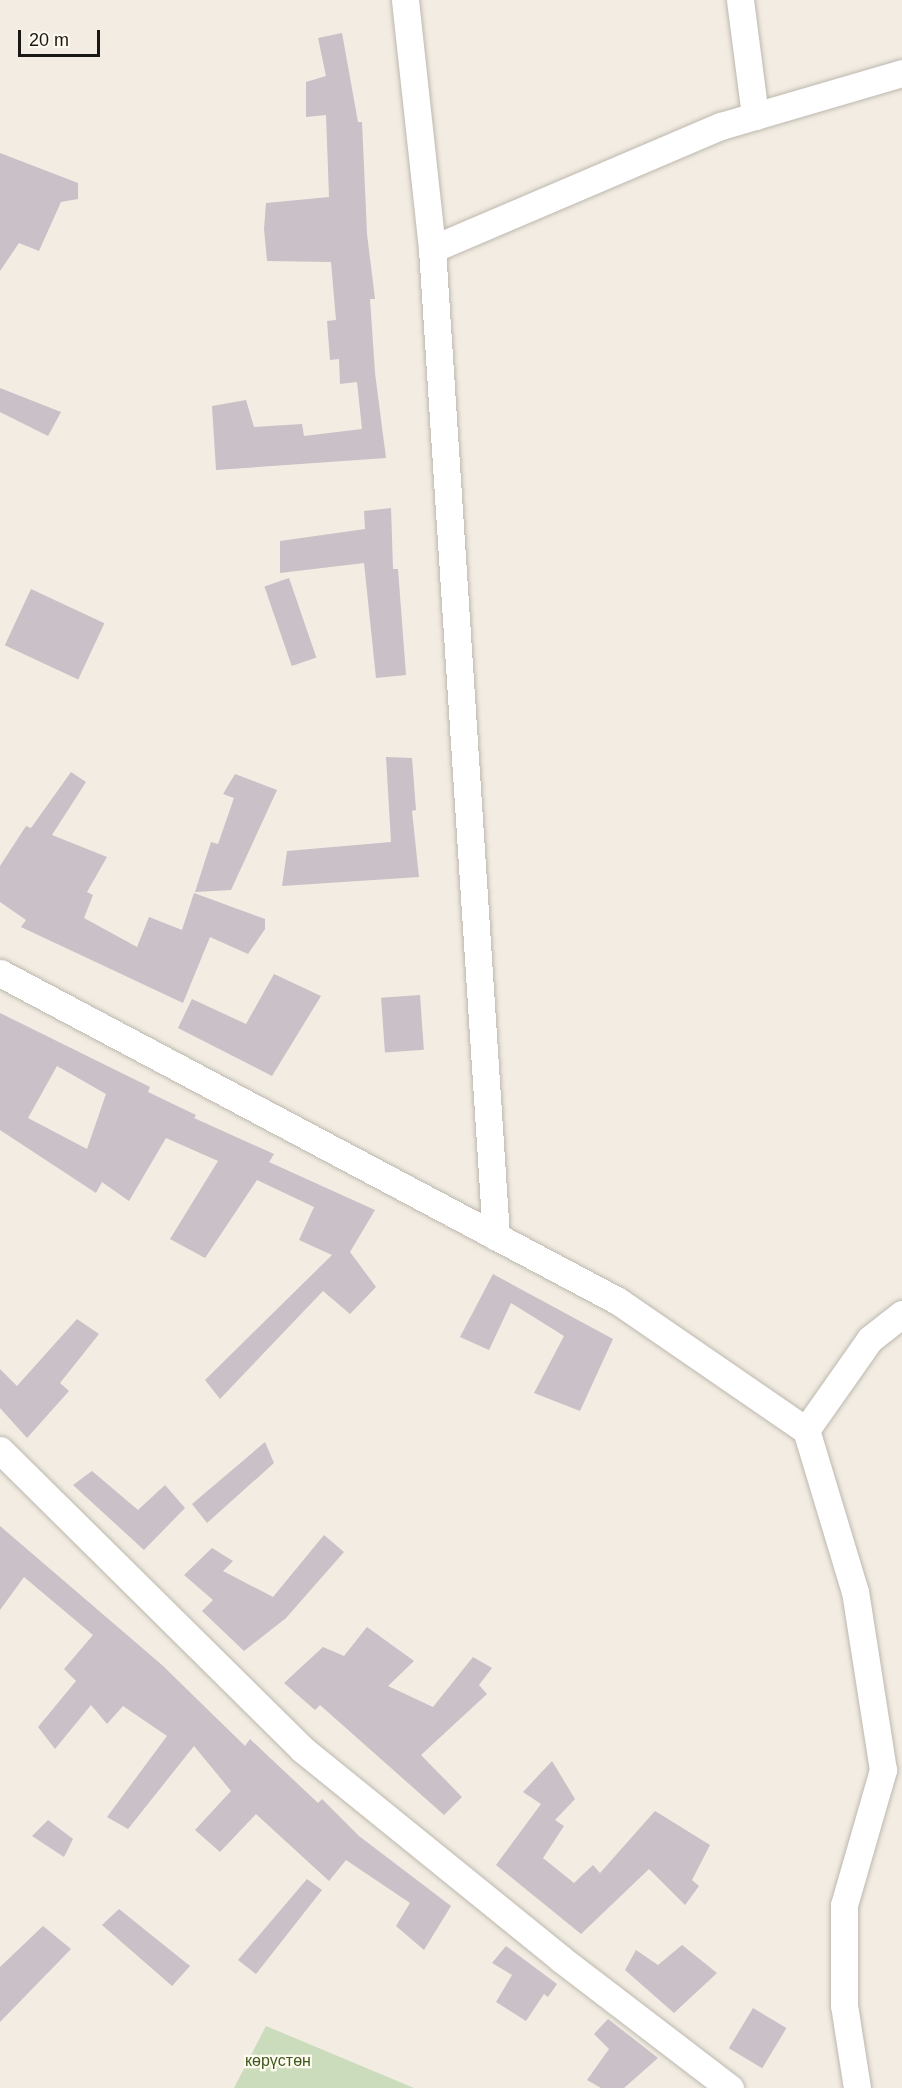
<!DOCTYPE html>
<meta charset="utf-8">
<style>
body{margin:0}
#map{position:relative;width:902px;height:2088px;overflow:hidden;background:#f2ece2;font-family:Helvetica,sans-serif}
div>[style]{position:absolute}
.green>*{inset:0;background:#cbdcbd}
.building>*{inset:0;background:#c9c0c8;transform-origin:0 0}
.roads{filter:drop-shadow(0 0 2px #bdb8af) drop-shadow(0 0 2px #bdb8af)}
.minor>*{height:27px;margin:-13.5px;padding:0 13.5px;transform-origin:13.5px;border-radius:13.5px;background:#fff}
span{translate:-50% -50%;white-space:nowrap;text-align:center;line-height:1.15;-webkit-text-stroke:4.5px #fffaef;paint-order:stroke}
.park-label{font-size:16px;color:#3c581c}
.scale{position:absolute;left:18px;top:30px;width:82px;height:27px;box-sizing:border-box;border:3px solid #1a1815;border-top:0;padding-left:8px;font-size:18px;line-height:21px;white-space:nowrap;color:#1a1815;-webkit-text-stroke:4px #fffaef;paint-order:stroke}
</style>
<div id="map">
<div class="green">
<i style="clip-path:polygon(266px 2026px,414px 2088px,234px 2088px)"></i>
</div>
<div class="building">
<i style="clip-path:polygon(342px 33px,358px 122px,362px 122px,367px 234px,375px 299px,370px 299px,375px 373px,386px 458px,216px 470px,212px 406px,246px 400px,254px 427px,302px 424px,304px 436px,362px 429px,357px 382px,340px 384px,339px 359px,330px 360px,327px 321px,336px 320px,331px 262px,267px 261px,264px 229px,266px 203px,329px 197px,326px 115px,306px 117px,306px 82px,326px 76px,318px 38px)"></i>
<i style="clip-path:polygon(0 153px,78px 183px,78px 199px,61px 202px,39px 251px,19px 243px,0 271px)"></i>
<i style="clip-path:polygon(0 388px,61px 412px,48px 436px,0 412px)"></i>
<i style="clip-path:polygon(391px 508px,393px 569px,398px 569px,406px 675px,376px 678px,364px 563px,280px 573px,280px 541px,365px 529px,364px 511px)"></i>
<i style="left:289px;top:578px;width:84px;height:26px;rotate:71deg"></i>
<i style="left:31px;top:589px;width:81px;height:62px;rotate:25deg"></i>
<i style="clip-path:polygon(386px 757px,412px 758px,416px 810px,412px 811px,419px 877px,282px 886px,287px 851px,391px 842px)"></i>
<i style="clip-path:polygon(71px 772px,86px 782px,52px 835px,107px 857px,87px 892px,93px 895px,84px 918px,137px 947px,149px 917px,182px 930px,194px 893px,265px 919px,265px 929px,248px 954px,210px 937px,183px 1003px,21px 927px,26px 920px,0 902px,0 866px,26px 826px,31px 828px)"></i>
<i style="clip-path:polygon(235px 774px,277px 790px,231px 890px,195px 892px,211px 842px,218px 844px,234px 798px,223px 794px)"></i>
<i style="clip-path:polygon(274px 974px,321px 996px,272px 1076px,178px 1028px,192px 999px,246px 1024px)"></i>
<i style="left:420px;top:995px;width:55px;height:39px;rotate:86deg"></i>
<i style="clip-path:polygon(evenodd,0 1013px,150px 1087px,148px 1092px,196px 1115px,194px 1118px,274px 1154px,269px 1162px,375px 1210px,350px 1252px,376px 1287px,350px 1314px,323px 1291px,220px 1399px,205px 1380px,332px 1255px,299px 1240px,314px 1207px,257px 1180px,205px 1258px,170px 1239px,218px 1161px,166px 1138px,129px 1201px,102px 1182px,96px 1193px,0 1130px,0 1013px,57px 1066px,106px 1094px,87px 1149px,28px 1118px,57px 1066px)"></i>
<i style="clip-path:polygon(493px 1274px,613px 1339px,580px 1411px,534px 1393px,564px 1336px,511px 1303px,489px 1350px,460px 1337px)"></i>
<i style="clip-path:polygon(77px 1319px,99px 1334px,60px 1383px,69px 1391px,27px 1438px,0 1408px,0 1369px,17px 1386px)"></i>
<i style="clip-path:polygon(265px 1442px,274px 1463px,207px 1523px,192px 1504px)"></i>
<i style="clip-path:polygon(92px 1471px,138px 1510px,165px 1485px,185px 1508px,144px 1550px,73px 1485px)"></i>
<i style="clip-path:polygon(0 1526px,162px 1665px,245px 1746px,250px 1739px,318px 1803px,322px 1799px,359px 1836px,451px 1906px,424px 1950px,396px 1926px,410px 1903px,346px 1860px,329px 1881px,256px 1814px,220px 1852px,195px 1830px,231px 1791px,194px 1746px,128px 1829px,107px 1817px,167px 1736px,123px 1706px,107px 1724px,91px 1705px,55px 1749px,38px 1727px,76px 1681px,64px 1669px,93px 1635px,24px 1577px,0 1610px)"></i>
<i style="clip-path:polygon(324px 1535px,344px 1552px,286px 1618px,244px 1651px,202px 1611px,213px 1600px,184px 1575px,212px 1548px,233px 1561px,223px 1571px,273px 1597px)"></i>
<i style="clip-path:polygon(367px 1627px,414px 1661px,388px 1686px,433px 1707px,473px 1657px,492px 1668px,479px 1685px,487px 1694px,421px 1755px,462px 1797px,444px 1815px,320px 1705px,315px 1710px,284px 1683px,323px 1647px,344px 1656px)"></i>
<i style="clip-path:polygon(552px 1761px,575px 1799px,555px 1820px,564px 1826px,543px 1858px,574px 1883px,593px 1865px,600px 1873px,655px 1811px,710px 1845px,692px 1880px,699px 1886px,685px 1905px,649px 1869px,581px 1934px,496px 1865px,541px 1804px,523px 1792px)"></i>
<i style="clip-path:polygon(48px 1820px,73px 1839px,64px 1857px,32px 1836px)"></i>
<i style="clip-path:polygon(307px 1879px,322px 1890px,256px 1974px,238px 1960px)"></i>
<i style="clip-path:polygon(119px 1909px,190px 1966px,172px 1986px,102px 1925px)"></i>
<i style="clip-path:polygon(43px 1926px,71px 1949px,0 2022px,0 1967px)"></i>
<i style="clip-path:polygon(682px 1945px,717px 1973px,674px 2013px,625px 1970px,636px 1950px,658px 1965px)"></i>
<i style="clip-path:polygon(506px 1946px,557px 1984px,548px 1997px,544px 1994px,526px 2021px,496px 2002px,512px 1975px,492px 1963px)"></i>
<i style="left:753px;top:2008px;width:39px;height:47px;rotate:31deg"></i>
<i style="clip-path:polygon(608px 2019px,658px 2058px,624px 2088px,601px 2088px,587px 2080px,609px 2049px,594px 2034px)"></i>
</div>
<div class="roads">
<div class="minor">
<i style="left:405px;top:0;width:250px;rotate:83.8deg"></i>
<i style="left:432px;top:249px;width:990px;rotate:86.29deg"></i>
<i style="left:740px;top:0;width:117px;rotate:82.6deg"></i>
<i style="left:432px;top:249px;width:314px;rotate:-23.1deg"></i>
<i style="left:721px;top:126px;width:189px;rotate:-16.3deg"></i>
<i style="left:0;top:973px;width:700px;rotate:27.96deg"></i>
<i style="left:618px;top:1301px;width:228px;rotate:34.5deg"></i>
<i style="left:0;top:1450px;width:425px;rotate:44.7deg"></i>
<i style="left:302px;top:1749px;width:333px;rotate:39deg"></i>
<i style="left:561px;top:1959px;width:213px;rotate:37.4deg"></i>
<i style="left:857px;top:2088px;width:84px;rotate:-98.9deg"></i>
<i style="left:844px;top:2005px;width:100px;rotate:-90deg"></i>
<i style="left:844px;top:1905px;width:141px;rotate:-73.9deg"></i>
<i style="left:883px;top:1770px;width:180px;rotate:-98.9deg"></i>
<i style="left:855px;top:1592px;width:169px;rotate:-106.8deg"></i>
<i style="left:806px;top:1430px;width:111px;rotate:-54.9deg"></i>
<i style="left:870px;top:1339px;width:41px;rotate:-38deg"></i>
</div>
</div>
<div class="park-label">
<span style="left:278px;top:2061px">көрүстөн</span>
</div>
<div class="scale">20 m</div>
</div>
